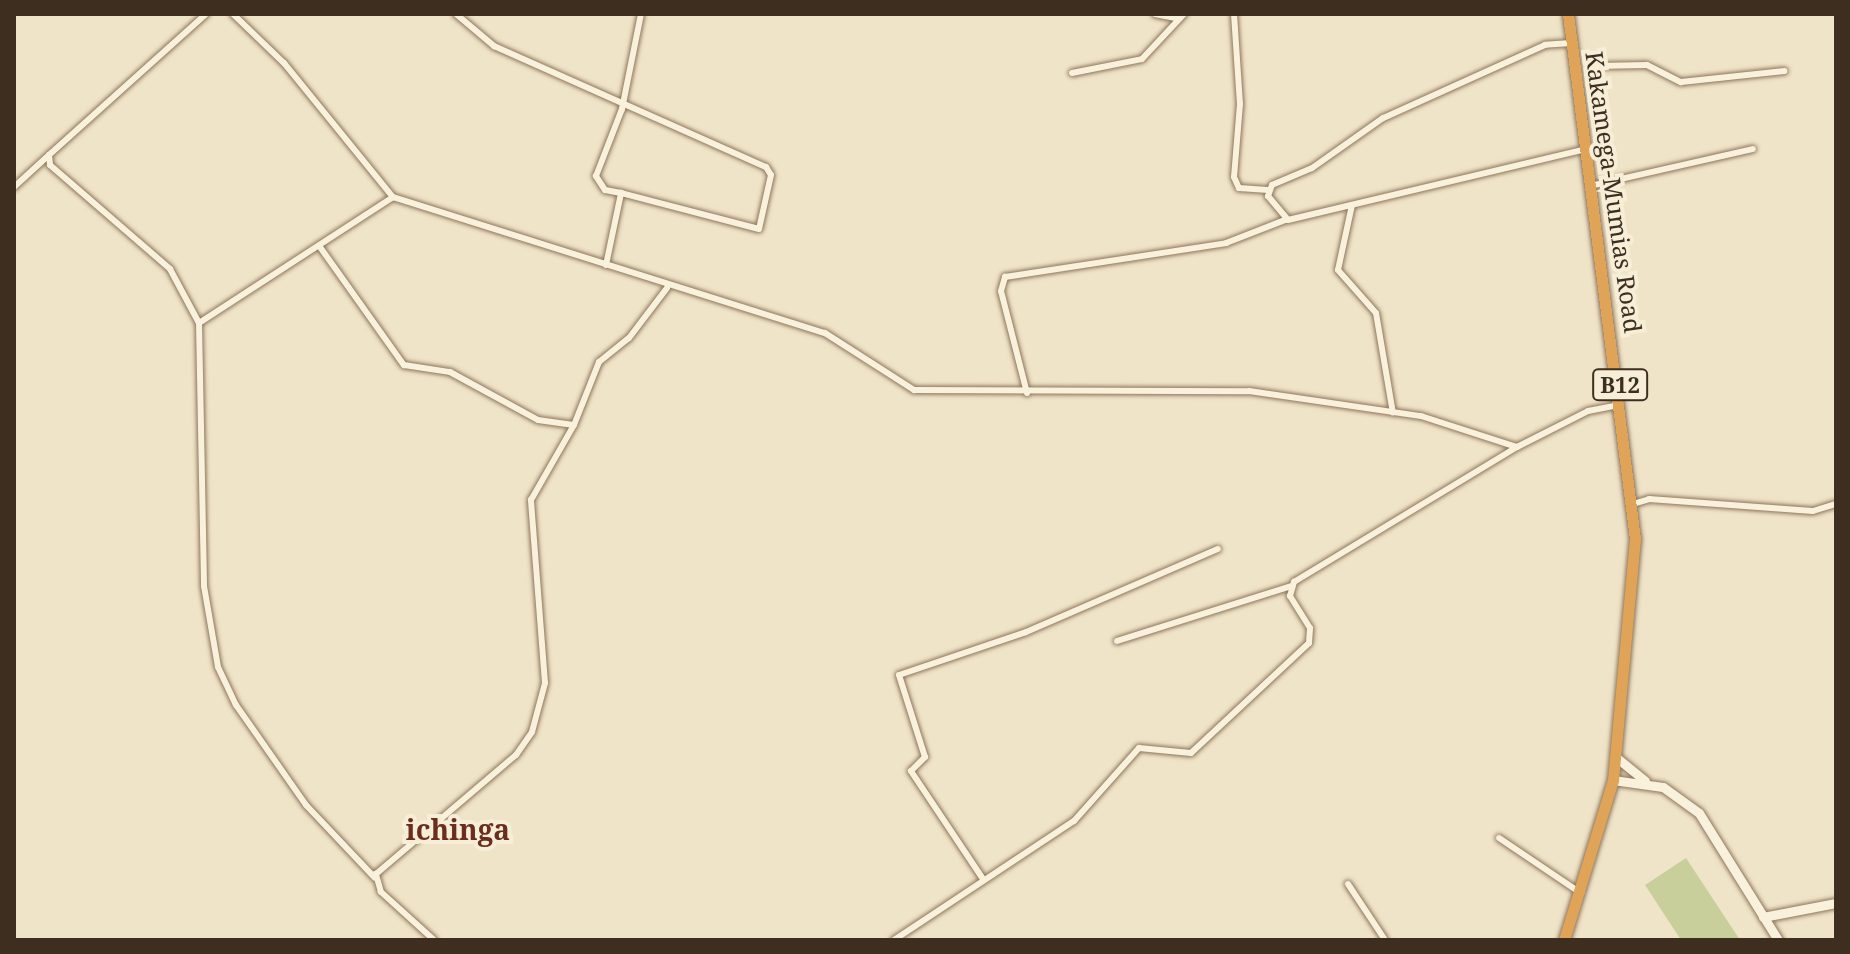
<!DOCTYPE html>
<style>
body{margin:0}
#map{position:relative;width:1850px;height:954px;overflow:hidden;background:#f0e4c8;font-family:"Noto Serif",serif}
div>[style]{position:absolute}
.green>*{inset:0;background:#c9cf9b}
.roads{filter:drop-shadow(0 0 2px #8d765c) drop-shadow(0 0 2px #8d765c)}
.street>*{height:6px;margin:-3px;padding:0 3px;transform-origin:3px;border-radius:3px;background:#faf1dc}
.secondary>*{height:9px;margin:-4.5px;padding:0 4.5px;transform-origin:4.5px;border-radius:4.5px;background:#faf1dc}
.highway>*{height:11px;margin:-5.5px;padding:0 5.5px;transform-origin:5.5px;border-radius:5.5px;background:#e0a458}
span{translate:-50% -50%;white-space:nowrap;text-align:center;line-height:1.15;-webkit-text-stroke:8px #f7eed8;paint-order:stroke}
.shield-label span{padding:2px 6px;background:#f7eed8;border:2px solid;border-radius:6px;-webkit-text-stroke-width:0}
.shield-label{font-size:22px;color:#3d2e20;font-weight:700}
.street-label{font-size:24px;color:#3d2e20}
.quarter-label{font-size:28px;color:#6b2e1e;font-weight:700}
.frame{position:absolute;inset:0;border:16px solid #3d2e20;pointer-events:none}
</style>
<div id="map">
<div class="green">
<i style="clip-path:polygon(1686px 858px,1740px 940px,1681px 940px,1645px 885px)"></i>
</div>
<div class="roads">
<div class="street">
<i style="left:206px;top:14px;width:211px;rotate:138.1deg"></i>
<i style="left:49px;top:155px;width:10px;rotate:84deg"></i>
<i style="left:50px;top:165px;width:159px;rotate:40.9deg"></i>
<i style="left:170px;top:269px;width:61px;rotate:61.8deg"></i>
<i style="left:199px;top:323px;width:263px;rotate:88.9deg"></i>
<i style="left:204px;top:586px;width:82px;rotate:80.2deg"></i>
<i style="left:218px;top:667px;width:42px;rotate:64.7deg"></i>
<i style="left:236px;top:705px;width:122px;rotate:55deg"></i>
<i style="left:306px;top:805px;width:100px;rotate:46.6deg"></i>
<i style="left:233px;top:14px;width:71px;rotate:43.9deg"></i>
<i style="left:284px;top:63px;width:173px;rotate:50.9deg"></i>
<i style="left:393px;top:197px;width:453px;rotate:17.5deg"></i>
<i style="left:825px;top:333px;width:106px;rotate:32.6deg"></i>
<i style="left:914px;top:390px;width:335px;rotate:0.2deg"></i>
<i style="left:1249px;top:391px;width:174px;rotate:8.3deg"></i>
<i style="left:1421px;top:416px;width:101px;rotate:17.9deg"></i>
<i style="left:1517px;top:447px;width:80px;rotate:-26.9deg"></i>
<i style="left:1588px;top:411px;width:32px;rotate:-11deg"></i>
<i style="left:456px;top:14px;width:50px;rotate:40.1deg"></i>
<i style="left:494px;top:46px;width:298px;rotate:24deg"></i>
<i style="left:766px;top:167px;width:9px;rotate:58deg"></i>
<i style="left:771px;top:175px;width:55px;rotate:102.5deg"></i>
<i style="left:759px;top:229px;width:143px;rotate:-165.4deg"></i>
<i style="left:1155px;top:14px;width:21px;rotate:11deg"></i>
<i style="left:1234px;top:14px;width:90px;rotate:86.2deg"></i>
<i style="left:1240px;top:104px;width:73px;rotate:94.7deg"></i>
<i style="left:1234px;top:177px;width:12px;rotate:66deg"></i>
<i style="left:1239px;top:188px;width:29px;rotate:4deg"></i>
<i style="left:1571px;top:43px;width:26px;rotate:176deg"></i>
<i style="left:1545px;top:45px;width:178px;rotate:155.7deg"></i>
<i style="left:1383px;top:118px;width:87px;rotate:144.8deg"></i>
<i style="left:1312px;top:168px;width:43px;rotate:157deg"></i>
<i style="left:1272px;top:185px;width:12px;rotate:110deg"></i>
<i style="left:1268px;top:196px;width:31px;rotate:50deg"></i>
<i style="left:1288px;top:220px;width:305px;rotate:-13.4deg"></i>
<i style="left:1595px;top:66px;width:52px;rotate:-1.1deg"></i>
<i style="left:1647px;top:65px;width:38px;rotate:27deg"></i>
<i style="left:1681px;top:82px;width:104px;rotate:-6.1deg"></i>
<i style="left:1072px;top:73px;width:71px;rotate:-11.3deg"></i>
<i style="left:1142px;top:59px;width:62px;rotate:-47deg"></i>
<i style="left:1590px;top:186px;width:167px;rotate:-12.8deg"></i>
<i style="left:14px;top:187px;width:47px;rotate:-42.4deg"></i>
<i style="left:1352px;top:205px;width:66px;rotate:102.2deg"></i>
<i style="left:1338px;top:270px;width:57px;rotate:48.5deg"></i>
<i style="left:1376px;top:313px;width:101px;rotate:80.4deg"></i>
<i style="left:320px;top:247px;width:145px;rotate:54.6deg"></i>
<i style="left:404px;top:365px;width:47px;rotate:8.7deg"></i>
<i style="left:450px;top:372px;width:100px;rotate:28.6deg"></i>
<i style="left:538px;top:420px;width:36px;rotate:8deg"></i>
<i style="left:606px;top:265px;width:74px;rotate:-78.2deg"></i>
<i style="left:621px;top:193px;width:16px;rotate:-169deg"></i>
<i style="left:605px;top:190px;width:17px;rotate:-123deg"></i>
<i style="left:596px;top:176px;width:72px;rotate:-68.8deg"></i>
<i style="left:622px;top:109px;width:97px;rotate:-78.7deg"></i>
<i style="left:199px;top:323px;width:231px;rotate:-33deg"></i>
<i style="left:1027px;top:393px;width:105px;rotate:-104.3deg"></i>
<i style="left:1001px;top:291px;width:15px;rotate:-74deg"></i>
<i style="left:1005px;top:277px;width:224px;rotate:-8.7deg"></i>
<i style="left:1226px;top:243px;width:63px;rotate:-21.3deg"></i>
<i style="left:1633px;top:504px;width:17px;rotate:-17deg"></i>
<i style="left:1649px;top:499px;width:164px;rotate:4.2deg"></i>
<i style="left:1813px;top:511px;width:24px;rotate:-17deg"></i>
<i style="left:1117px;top:641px;width:182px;rotate:-17.5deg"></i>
<i style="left:1499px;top:838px;width:99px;rotate:33.9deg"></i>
<i style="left:983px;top:879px;width:130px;rotate:-123.7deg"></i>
<i style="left:911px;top:771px;width:20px;rotate:-45deg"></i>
<i style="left:925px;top:757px;width:86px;rotate:-107.6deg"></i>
<i style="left:899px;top:675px;width:134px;rotate:-18.7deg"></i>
<i style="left:1026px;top:632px;width:209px;rotate:-23.4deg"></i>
<i style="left:1348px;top:884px;width:67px;rotate:56.5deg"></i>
<i style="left:434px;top:940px;width:72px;rotate:-137.8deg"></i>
<i style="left:381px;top:892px;width:19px;rotate:-106deg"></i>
<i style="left:376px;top:874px;width:184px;rotate:-40.4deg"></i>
<i style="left:516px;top:755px;width:28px;rotate:-55deg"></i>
<i style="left:532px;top:732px;width:51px;rotate:-75.1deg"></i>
<i style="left:545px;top:683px;width:184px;rotate:-94.4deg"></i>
<i style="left:531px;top:500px;width:86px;rotate:-60.2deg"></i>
<i style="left:574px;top:425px;width:68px;rotate:-68.4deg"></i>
<i style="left:599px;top:362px;width:38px;rotate:-39deg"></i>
<i style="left:629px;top:338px;width:63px;rotate:-52.8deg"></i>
<i style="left:894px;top:940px;width:216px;rotate:-33.5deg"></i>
<i style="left:1074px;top:821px;width:98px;rotate:-48.3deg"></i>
<i style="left:1139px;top:748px;width:52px;rotate:5.5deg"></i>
<i style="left:1191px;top:753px;width:161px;rotate:-43deg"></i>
<i style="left:1309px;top:643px;width:15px;rotate:-86deg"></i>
<i style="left:1310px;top:628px;width:38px;rotate:-122deg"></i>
<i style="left:1290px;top:596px;width:15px;rotate:-74deg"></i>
<i style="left:1294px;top:582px;width:261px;rotate:-31.2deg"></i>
</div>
<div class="secondary">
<i style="left:1617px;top:758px;width:36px;rotate:39deg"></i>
<i style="left:1613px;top:780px;width:50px;rotate:8deg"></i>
<i style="left:1663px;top:787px;width:44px;rotate:35.8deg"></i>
<i style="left:1699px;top:813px;width:150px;rotate:58.1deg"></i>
<i style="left:1763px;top:917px;width:74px;rotate:-10.9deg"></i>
</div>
<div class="highway">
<i style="left:1564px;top:940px;width:167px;rotate:-73deg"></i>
<i style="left:1613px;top:780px;width:242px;rotate:-84.8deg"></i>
<i style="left:1635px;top:539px;width:529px;rotate:-97.27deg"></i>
</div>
</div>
<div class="shield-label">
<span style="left:1620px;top:385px">B12</span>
</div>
<div class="street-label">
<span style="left:1614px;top:192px;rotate:82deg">Kakamega-Mumias Road</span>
</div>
<div class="quarter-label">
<span style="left:458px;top:829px">ichinga</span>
</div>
<div class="frame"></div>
</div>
